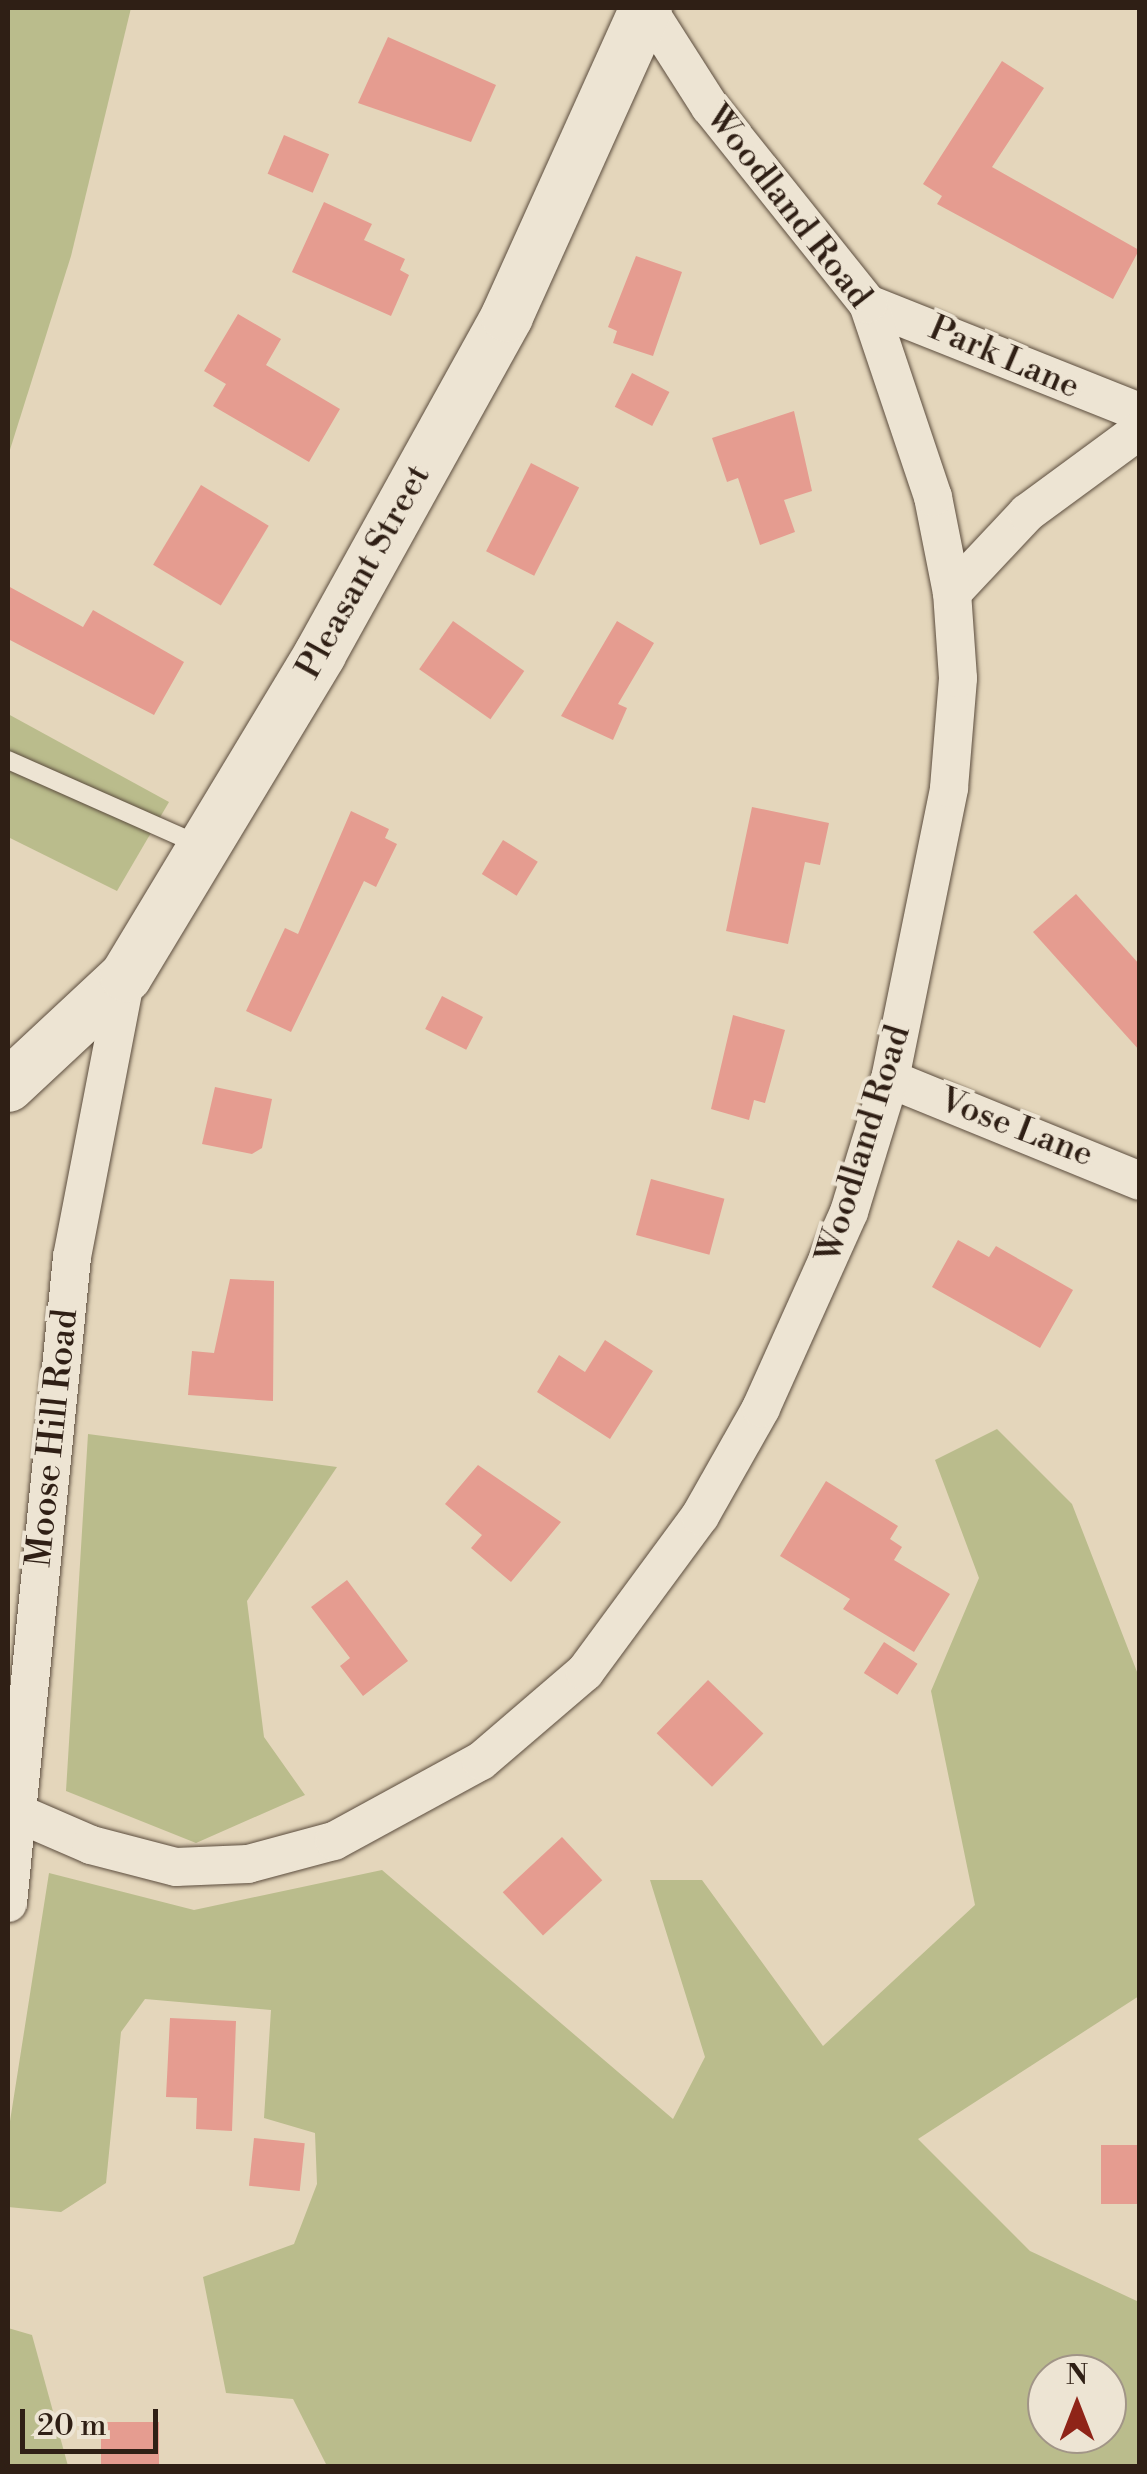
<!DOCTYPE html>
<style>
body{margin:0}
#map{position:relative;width:1147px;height:2474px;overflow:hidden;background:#e4d6bb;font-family:"Libre Bodoni",serif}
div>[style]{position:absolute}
.green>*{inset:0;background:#babc8c}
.building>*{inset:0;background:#e59c90;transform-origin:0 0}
.roads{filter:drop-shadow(0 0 2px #5c4d3e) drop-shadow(0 0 2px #5c4d3e)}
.lane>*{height:18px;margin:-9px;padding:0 9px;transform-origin:9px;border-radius:9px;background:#ede4d3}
.street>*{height:38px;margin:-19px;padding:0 19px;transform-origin:19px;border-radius:19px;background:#ede4d3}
.secondary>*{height:52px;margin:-26px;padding:0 26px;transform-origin:26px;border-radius:26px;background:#ede4d3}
span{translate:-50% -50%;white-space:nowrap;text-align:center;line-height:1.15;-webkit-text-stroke:8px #ede4d3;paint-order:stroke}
.street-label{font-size:35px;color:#2f1f15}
.frame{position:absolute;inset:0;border:10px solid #2f1f15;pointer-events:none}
.north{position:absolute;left:1027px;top:2354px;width:100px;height:100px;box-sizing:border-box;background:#ede4d3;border:2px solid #a19587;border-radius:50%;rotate:0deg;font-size:28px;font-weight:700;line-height:40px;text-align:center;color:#2f1f15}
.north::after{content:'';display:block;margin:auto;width:35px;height:45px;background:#8f2418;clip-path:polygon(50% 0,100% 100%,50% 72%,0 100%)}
.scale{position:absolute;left:20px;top:2409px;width:138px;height:45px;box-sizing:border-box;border:5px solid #2f1f15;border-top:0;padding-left:12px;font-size:30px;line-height:35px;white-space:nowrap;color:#2f1f15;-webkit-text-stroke:8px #ede4d3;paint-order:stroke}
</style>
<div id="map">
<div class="green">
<i style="clip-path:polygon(8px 8px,131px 8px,71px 256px,8px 456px)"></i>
<i style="clip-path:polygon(8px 714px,169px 802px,117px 891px,8px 837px)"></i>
<i style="clip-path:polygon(evenodd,997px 1429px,1072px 1504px,1139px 1677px,1139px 1996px,918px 2139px,1030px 2251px,1139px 2302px,1139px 2466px,327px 2466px,293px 2399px,226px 2393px,203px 2277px,294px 2244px,317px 2184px,315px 2133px,264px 2118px,271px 2010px,145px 1999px,121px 2032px,106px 2183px,61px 2212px,8px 2207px,8px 2134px,49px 1873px,194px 1910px,382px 1870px,673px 2119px,705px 2057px,650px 1880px,702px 1880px,823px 2046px,975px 1905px,931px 1691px,979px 1578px,935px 1460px,997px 1429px,1047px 2374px,1107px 2374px,1107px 2434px,1047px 2434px,1047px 2374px)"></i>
<i style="clip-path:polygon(88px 1434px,337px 1467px,247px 1601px,264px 1737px,305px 1795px,196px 1843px,66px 1791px)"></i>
<i style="clip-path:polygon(8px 2328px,32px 2335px,68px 2466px,8px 2466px)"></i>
</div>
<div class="building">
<i style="clip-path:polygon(388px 37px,496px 85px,471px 142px,358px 103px)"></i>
<i style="clip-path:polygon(1002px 61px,1044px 88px,992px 167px,1139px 250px,1113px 299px,937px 204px,942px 196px,923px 184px)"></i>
<i style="left:284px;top:135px;width:49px;height:42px;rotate:23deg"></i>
<i style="clip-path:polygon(324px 202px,372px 224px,364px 240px,405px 259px,400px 270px,409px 275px,391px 316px,292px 272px)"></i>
<i style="clip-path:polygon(636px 256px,682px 272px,653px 356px,613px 343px,617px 331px,608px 327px)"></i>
<i style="clip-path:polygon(238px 314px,281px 339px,266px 365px,340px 409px,309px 462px,213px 406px,226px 384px,204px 371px)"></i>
<i style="left:632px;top:373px;width:42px;height:38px;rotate:27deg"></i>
<i style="clip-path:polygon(794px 411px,812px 491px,784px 500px,795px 532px,760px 545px,738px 478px,727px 482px,712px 438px)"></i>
<i style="left:531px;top:463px;width:54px;height:99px;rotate:27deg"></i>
<i style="left:201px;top:485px;width:79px;height:93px;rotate:31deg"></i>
<i style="clip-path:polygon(8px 586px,83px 627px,93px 610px,184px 662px,154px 715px,8px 639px)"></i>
<i style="left:453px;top:621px;width:87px;height:59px;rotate:35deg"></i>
<i style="clip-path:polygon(617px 621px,654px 643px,618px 704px,627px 708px,613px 740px,561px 716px)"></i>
<i style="clip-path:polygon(752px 807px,829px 823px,820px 865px,805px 862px,788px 944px,726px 931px)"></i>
<i style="clip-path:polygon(351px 811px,389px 829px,385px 838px,397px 844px,376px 887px,364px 881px,291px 1032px,246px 1011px,285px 928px,298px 934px)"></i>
<i style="left:503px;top:840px;width:41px;height:40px;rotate:32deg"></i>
<i style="clip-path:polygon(1076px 894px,1140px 965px,1140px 1051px,1033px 932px)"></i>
<i style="left:442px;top:996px;width:46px;height:37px;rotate:27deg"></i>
<i style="clip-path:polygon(733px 1015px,785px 1030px,765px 1103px,754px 1100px,749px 1120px,711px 1109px)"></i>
<i style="clip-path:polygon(215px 1087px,272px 1099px,262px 1148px,252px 1154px,202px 1144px)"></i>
<i style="left:651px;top:1179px;width:76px;height:58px;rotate:15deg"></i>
<i style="clip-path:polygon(958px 1240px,989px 1257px,996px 1246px,1073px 1290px,1040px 1348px,932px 1287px)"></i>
<i style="clip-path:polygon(230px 1279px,274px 1281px,273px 1401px,188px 1395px,192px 1351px,214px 1353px)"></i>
<i style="clip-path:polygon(605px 1340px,653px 1371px,610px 1439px,537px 1392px,559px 1355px,585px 1372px)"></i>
<i style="clip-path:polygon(478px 1465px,561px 1522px,511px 1582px,471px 1548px,482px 1535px,445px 1504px)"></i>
<i style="clip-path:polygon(826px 1481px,898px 1526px,890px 1539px,902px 1547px,894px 1560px,950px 1594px,914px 1652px,843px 1609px,850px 1599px,780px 1556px)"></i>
<i style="clip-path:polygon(347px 1580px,408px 1661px,363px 1696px,340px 1666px,350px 1658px,311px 1607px)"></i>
<i style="left:884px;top:1642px;width:40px;height:37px;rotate:33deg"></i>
<i style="left:708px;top:1680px;width:77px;height:74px;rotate:44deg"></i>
<i style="left:562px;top:1837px;width:59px;height:81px;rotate:47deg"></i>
<i style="clip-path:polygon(170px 2018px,236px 2021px,232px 2131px,196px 2129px,197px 2098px,166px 2097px)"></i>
<i style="left:254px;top:2138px;width:51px;height:48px;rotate:6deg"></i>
<i style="left:1140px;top:2145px;width:59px;height:39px;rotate:90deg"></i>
<i style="left:101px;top:2422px;width:58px;height:44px"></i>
</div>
<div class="roads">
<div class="lane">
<i style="left:8px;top:760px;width:208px;rotate:23.9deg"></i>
</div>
<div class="street">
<i style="left:868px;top:304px;width:293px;rotate:21.7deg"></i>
<i style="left:952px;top:593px;width:110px;rotate:-46.8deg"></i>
<i style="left:1027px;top:513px;width:140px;rotate:-36.3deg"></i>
<i style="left:890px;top:1079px;width:270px;rotate:22.2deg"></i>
<i style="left:8px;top:1809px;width:90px;rotate:23.4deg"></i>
<i style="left:91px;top:1845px;width:88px;rotate:14.5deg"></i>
<i style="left:176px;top:1867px;width:72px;rotate:-2.4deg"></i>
<i style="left:248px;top:1864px;width:89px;rotate:-15deg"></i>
<i style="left:334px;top:1841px;width:167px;rotate:-28.6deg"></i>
<i style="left:481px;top:1761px;width:137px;rotate:-40.6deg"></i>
<i style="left:585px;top:1672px;width:194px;rotate:-53.6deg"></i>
<i style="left:700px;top:1516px;width:124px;rotate:-60.5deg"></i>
<i style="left:761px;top:1408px;width:215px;rotate:-65.8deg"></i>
<i style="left:849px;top:1212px;width:139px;rotate:-72.9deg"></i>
<i style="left:890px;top:1079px;width:297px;rotate:-78.5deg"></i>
<i style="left:949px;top:788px;width:110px;rotate:-85.3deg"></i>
<i style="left:958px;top:678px;width:85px;rotate:-94deg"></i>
<i style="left:952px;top:593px;width:98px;rotate:-101.2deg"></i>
<i style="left:933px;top:497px;width:204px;rotate:-108.6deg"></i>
<i style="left:868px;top:304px;width:253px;rotate:-128.7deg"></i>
<i style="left:710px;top:107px;width:117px;rotate:-122.5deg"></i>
<i style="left:8px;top:1903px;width:649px;rotate:-84.34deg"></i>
<i style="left:72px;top:1257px;width:286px;rotate:-79.1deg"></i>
</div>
<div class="secondary">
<i style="left:8px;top:1086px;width:161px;rotate:-43deg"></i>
<i style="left:126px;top:976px;width:376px;rotate:-58.9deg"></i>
<i style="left:320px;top:654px;width:386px;rotate:-61deg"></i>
<i style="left:507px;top:316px;width:338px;rotate:-65.7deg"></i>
</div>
</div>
<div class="street-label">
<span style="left:788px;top:207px;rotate:52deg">Woodland Road</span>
<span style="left:1004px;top:358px;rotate:23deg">Park Lane</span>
<span style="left:364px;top:572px;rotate:-61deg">Pleasant Street</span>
<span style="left:1016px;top:1128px;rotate:21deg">Vose Lane</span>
<span style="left:864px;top:1144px;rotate:-73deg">Woodland Road</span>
<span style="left:53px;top:1438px;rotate:-84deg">Moose Hill Road</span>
</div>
<div class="frame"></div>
<div class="north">N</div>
<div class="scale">20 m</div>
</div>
